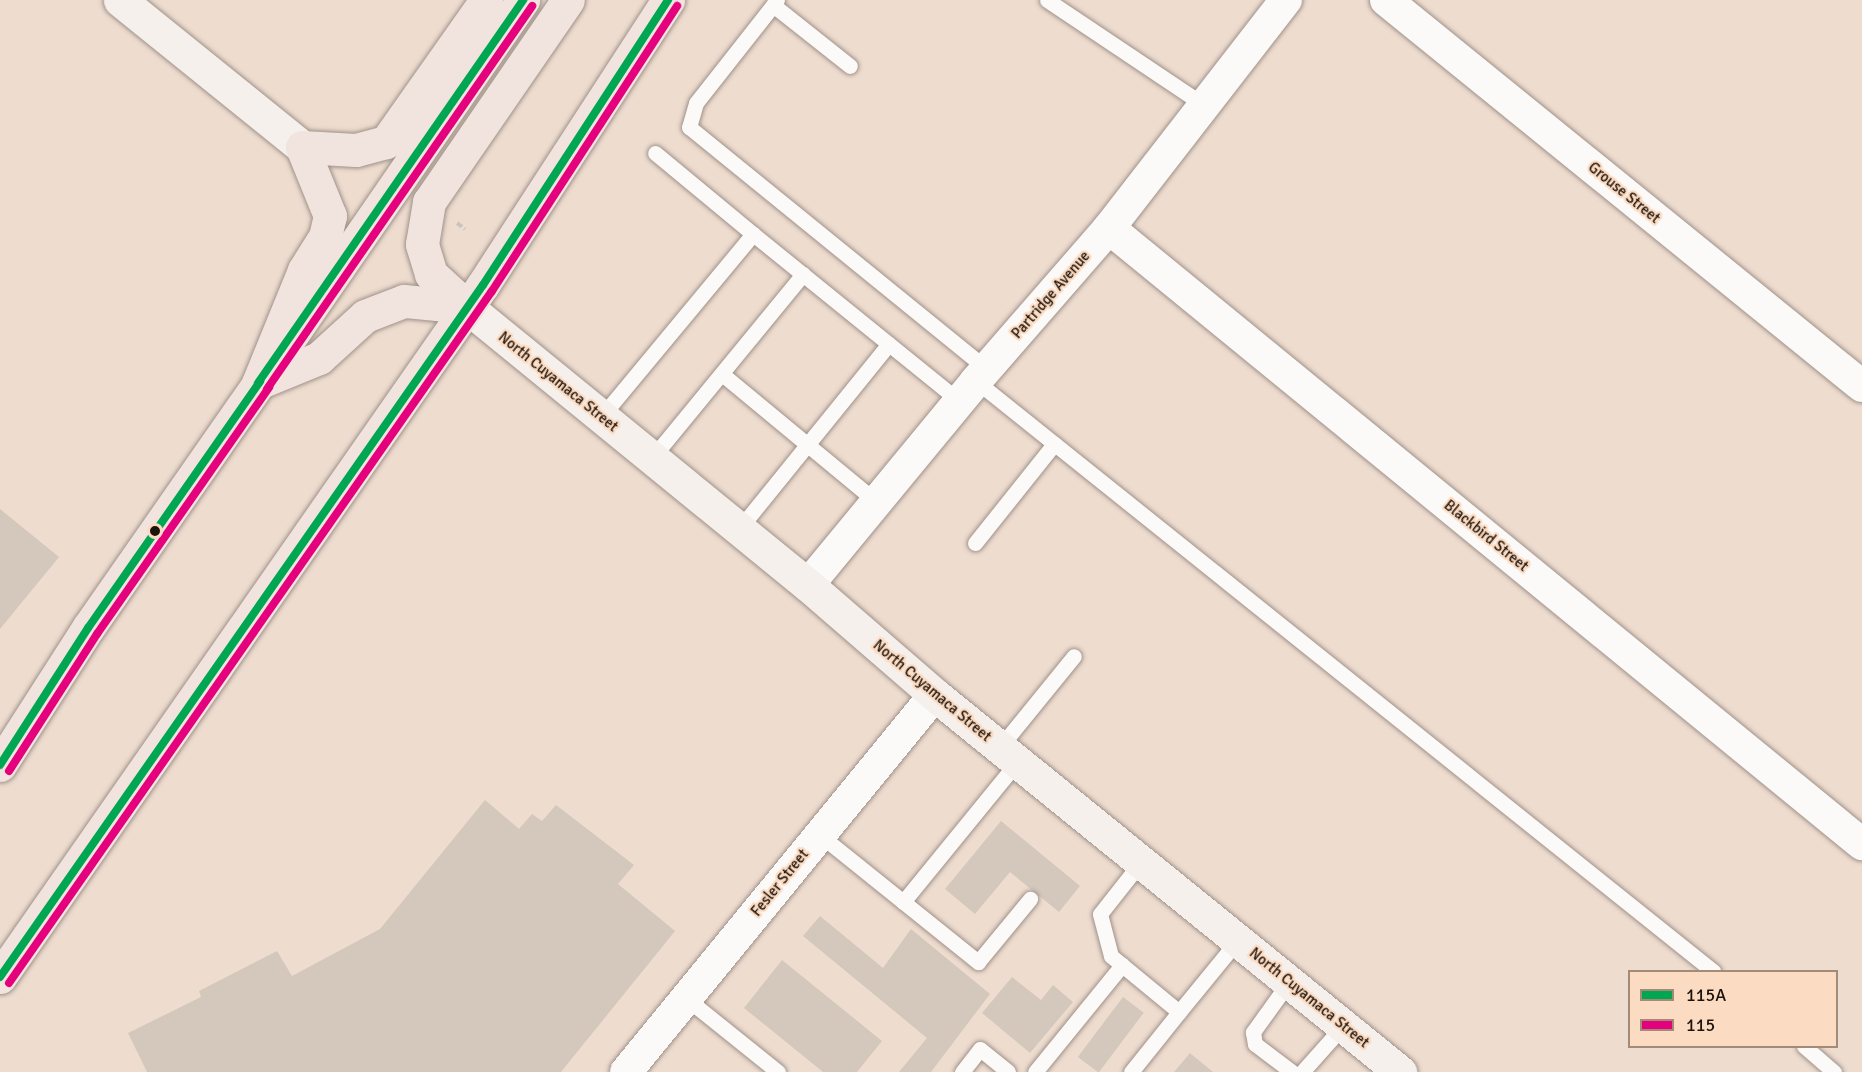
<!DOCTYPE html>
<style>
body{margin:0}
#map{position:relative;width:1862px;height:1072px;overflow:hidden;background:#eedccf;font-family:Signika,sans-serif}
div>[style]{position:absolute}
.building>*{inset:0;background:#d4c7bc;transform-origin:0 0}
.path>*{height:4px;margin-top:-2px;transform-origin:0;background:repeating-linear-gradient(90deg,#c9c4be 0 6px,transparent 0 9px)}
.roads{filter:drop-shadow(0 0 2px #9f9289) drop-shadow(0 0 2px #9f9289)}
.lane>*{height:15px;margin:-7.5px;padding:0 7.5px;transform-origin:7.5px;border-radius:7.5px;background:#fcfaf8}
.street>*{height:32px;margin:-16px;padding:0 16px;transform-origin:16px;border-radius:16px;background:#fcfaf8}
.secondary>*{height:33px;margin:-16.5px;padding:0 16.5px;transform-origin:16.5px;border-radius:16.5px;background:#f6f0ec}
.primary>*{height:33px;margin:-16.5px;padding:0 16.5px;transform-origin:16.5px;border-radius:16.5px;background:#f1e4df}
.bus-1>*{height:8px;margin:-4px;padding:0 4px;transform-origin:4px;border-radius:4px;background:#00a651}
.bus-2>*{height:8px;margin:-4px;padding:0 4px;transform-origin:4px;border-radius:4px;background:#e5007d}
.dots>*{width:16px;height:16px;translate:-50% -50%;box-sizing:border-box;border:3px solid #fbdbc2;border-radius:50%}
span{translate:-50% -50%;white-space:nowrap;text-align:center;line-height:1.15;-webkit-text-stroke:4.5px #fbdbc2;paint-order:stroke}
.street-label{font-size:15px;color:#1e130a}
.legend{position:absolute;left:1628px;top:970px;width:210px;height:78px;box-sizing:border-box;background:#fbdbc2;border:2px solid #a38b78;margin:0;padding:8px 10px;list-style:none;font-size:18px;color:#1e130a}
.legend li{display:flex;align-items:center;gap:12px;height:30px}
.legend b{width:30px;border:2px solid #a38b78}
</style>
<div id="map">
<div class="building">
<i style="clip-path:polygon(0 509px,59px 557px,0 629px)"></i>
<i style="clip-path:polygon(485px 800px,519px 829px,532px 814px,542px 821px,556px 805px,634px 865px,618px 884px,675px 931px,561px 1072px,147px 1072px,128px 1033px,201px 997px,199px 991px,277px 951px,292px 976px,380px 929px)"></i>
<i style="clip-path:polygon(1001px 821px,1080px 886px,1059px 912px,1010px 872px,975px 914px,945px 889px)"></i>
<i style="clip-path:polygon(820px 916px,883px 968px,911px 929px,990px 994px,931px 1072px,899px 1072px,927px 1038px,803px 936px)"></i>
<i style="clip-path:polygon(782px 960px,882px 1041px,857px 1072px,823px 1072px,744px 1008px)"></i>
<i style="clip-path:polygon(1012px 977px,1041px 1000px,1053px 985px,1073px 1002px,1030px 1053px,982px 1013px)"></i>
<i style="left:1123px;top:997px;width:26px;height:75px;rotate:37deg"></i>
<i style="clip-path:polygon(1190px 1053px,1213px 1072px,1174px 1072px)"></i>
</div>
<div class="path">
<i style="left:457px;top:223px;width:10px;rotate:37deg"></i>
</div>
<div class="roads">
<div class="lane">
<i style="left:777px;top:0;width:131px;rotate:128.2deg"></i>
<i style="left:696px;top:103px;width:25px;rotate:106deg"></i>
<i style="left:689px;top:127px;width:384px;rotate:39.1deg"></i>
<i style="left:1047px;top:0;width:189px;rotate:33.8deg"></i>
<i style="left:773px;top:5px;width:98px;rotate:38.4deg"></i>
<i style="left:753px;top:234px;width:265px;rotate:39deg"></i>
<i style="left:722px;top:374px;width:201px;rotate:39.6deg"></i>
<i style="left:976px;top:381px;width:945px;rotate:38.69deg"></i>
<i style="left:601px;top:417px;width:238px;rotate:-50.3deg"></i>
<i style="left:753px;top:234px;width:127px;rotate:-140.4deg"></i>
<i style="left:652px;top:458px;width:238px;rotate:-50.6deg"></i>
<i style="left:739px;top:529px;width:238px;rotate:-51deg"></i>
<i style="left:975px;top:543px;width:127px;rotate:-51.4deg"></i>
<i style="left:1000px;top:747px;width:117px;rotate:-50.9deg"></i>
<i style="left:820px;top:835px;width:203px;rotate:38.8deg"></i>
<i style="left:978px;top:962px;width:82px;rotate:-50.5deg"></i>
<i style="left:1141px;top:862px;width:66px;rotate:128.3deg"></i>
<i style="left:1100px;top:914px;width:43px;rotate:75.3deg"></i>
<i style="left:1111px;top:956px;width:14px;rotate:39deg"></i>
<i style="left:1122px;top:965px;width:74px;rotate:39.5deg"></i>
<i style="left:1179px;top:1012px;width:93px;rotate:-50.7deg"></i>
<i style="left:903px;top:902px;width:181px;rotate:-50.8deg"></i>
<i style="left:1289px;top:982px;width:62px;rotate:125.8deg"></i>
<i style="left:1253px;top:1032px;width:12px;rotate:81deg"></i>
<i style="left:1255px;top:1044px;width:46px;rotate:37.1deg"></i>
<i style="left:686px;top:998px;width:118px;rotate:38.8deg"></i>
<i style="left:1804px;top:1046px;width:40px;rotate:41deg"></i>
<i style="left:962px;top:1072px;width:29px;rotate:-52deg"></i>
<i style="left:980px;top:1049px;width:36px;rotate:39deg"></i>
<i style="left:1035px;top:1072px;width:138px;rotate:-50.9deg"></i>
<i style="left:1131px;top:1072px;width:77px;rotate:-51.3deg"></i>
<i style="left:1302px;top:1072px;width:62px;rotate:-48.3deg"></i>
</div>
<div class="street">
<i style="left:1386px;top:0;width:613px;rotate:39.04deg"></i>
<i style="left:1109px;top:228px;width:973px;rotate:39.29deg"></i>
<i style="left:808px;top:585px;width:264px;rotate:-50.5deg"></i>
<i style="left:976px;top:381px;width:203px;rotate:-49deg"></i>
<i style="left:1109px;top:228px;width:289px;rotate:-52.2deg"></i>
<i style="left:626px;top:1072px;width:487px;rotate:-50.7deg"></i>
</div>
<div class="secondary">
<i style="left:120px;top:0;width:234px;rotate:38.9deg"></i>
<i style="left:467px;top:307px;width:440px;rotate:39.2deg"></i>
<i style="left:808px;top:585px;width:168px;rotate:40.9deg"></i>
<i style="left:935px;top:695px;width:599px;rotate:39.03deg"></i>
</div>
<div class="primary">
<i style="left:467px;top:307px;width:49px;rotate:-137.5deg"></i>
<i style="left:431px;top:274px;width:31px;rotate:-107deg"></i>
<i style="left:422px;top:244px;width:43px;rotate:-80.5deg"></i>
<i style="left:429px;top:202px;width:245px;rotate:-55.5deg"></i>
<i style="left:292px;top:335px;width:407px;rotate:-55.4deg"></i>
<i style="left:258px;top:383px;width:122px;rotate:-67.8deg"></i>
<i style="left:304px;top:270px;width:39px;rotate:-58deg"></i>
<i style="left:325px;top:237px;width:22px;rotate:-77deg"></i>
<i style="left:330px;top:216px;width:74px;rotate:-112.1deg"></i>
<i style="left:302px;top:147px;width:54px;rotate:3.2deg"></i>
<i style="left:356px;top:150px;width:31px;rotate:-15deg"></i>
<i style="left:386px;top:142px;width:174px;rotate:-54.8deg"></i>
<i style="left:258px;top:383px;width:66px;rotate:-22.3deg"></i>
<i style="left:319px;top:358px;width:62px;rotate:-42.4deg"></i>
<i style="left:365px;top:316px;width:42px;rotate:-21deg"></i>
<i style="left:404px;top:301px;width:63px;rotate:5.4deg"></i>
<i style="left:0;top:765px;width:163px;rotate:-57.3deg"></i>
<i style="left:88px;top:628px;width:301px;rotate:-55.1deg"></i>
<i style="left:0;top:977px;width:844px;rotate:-55.09deg"></i>
<i style="left:483px;top:285px;width:340px;rotate:-57deg"></i>
</div>
</div>
<div class="bus-1">
<i style="left:258px;top:383px;width:466px;rotate:-55.3deg"></i>
<i style="left:0;top:765px;width:163px;rotate:-57.3deg"></i>
<i style="left:88px;top:628px;width:301px;rotate:-55.1deg"></i>
<i style="left:0;top:977px;width:844px;rotate:-55.09deg"></i>
<i style="left:483px;top:285px;width:340px;rotate:-57deg"></i>
</div>
<div class="bus-2">
<i style="left:267px;top:389px;width:466px;rotate:-55.3deg"></i>
<i style="left:9px;top:771px;width:163px;rotate:-57.3deg"></i>
<i style="left:97px;top:634px;width:301px;rotate:-55.1deg"></i>
<i style="left:9px;top:983px;width:844px;rotate:-55.09deg"></i>
<i style="left:492px;top:291px;width:340px;rotate:-57deg"></i>
</div>
<div class="dots">
<i style="left:155px;top:531px;background:#1e130a"></i>
</div>
<div class="street-label">
<span style="left:1624px;top:193px;rotate:39deg">Grouse Street</span>
<span style="left:1051px;top:295px;rotate:-49deg">Partridge Avenue</span>
<span style="left:558px;top:382px;rotate:39deg">North Cuyamaca Street</span>
<span style="left:1486px;top:536px;rotate:39deg">Blackbird Street</span>
<span style="left:932px;top:691px;rotate:40deg">North Cuyamaca Street</span>
<span style="left:780px;top:883px;rotate:-51deg">Fesler Street</span>
<span style="left:1309px;top:998px;rotate:39deg">North Cuyamaca Street</span>
</div>
<ul class="legend">
<li><b style="height:8px;background:#00a651"></b>115A</li>
<li><b style="height:8px;background:#e5007d"></b>115</li>
</ul>
</div>
